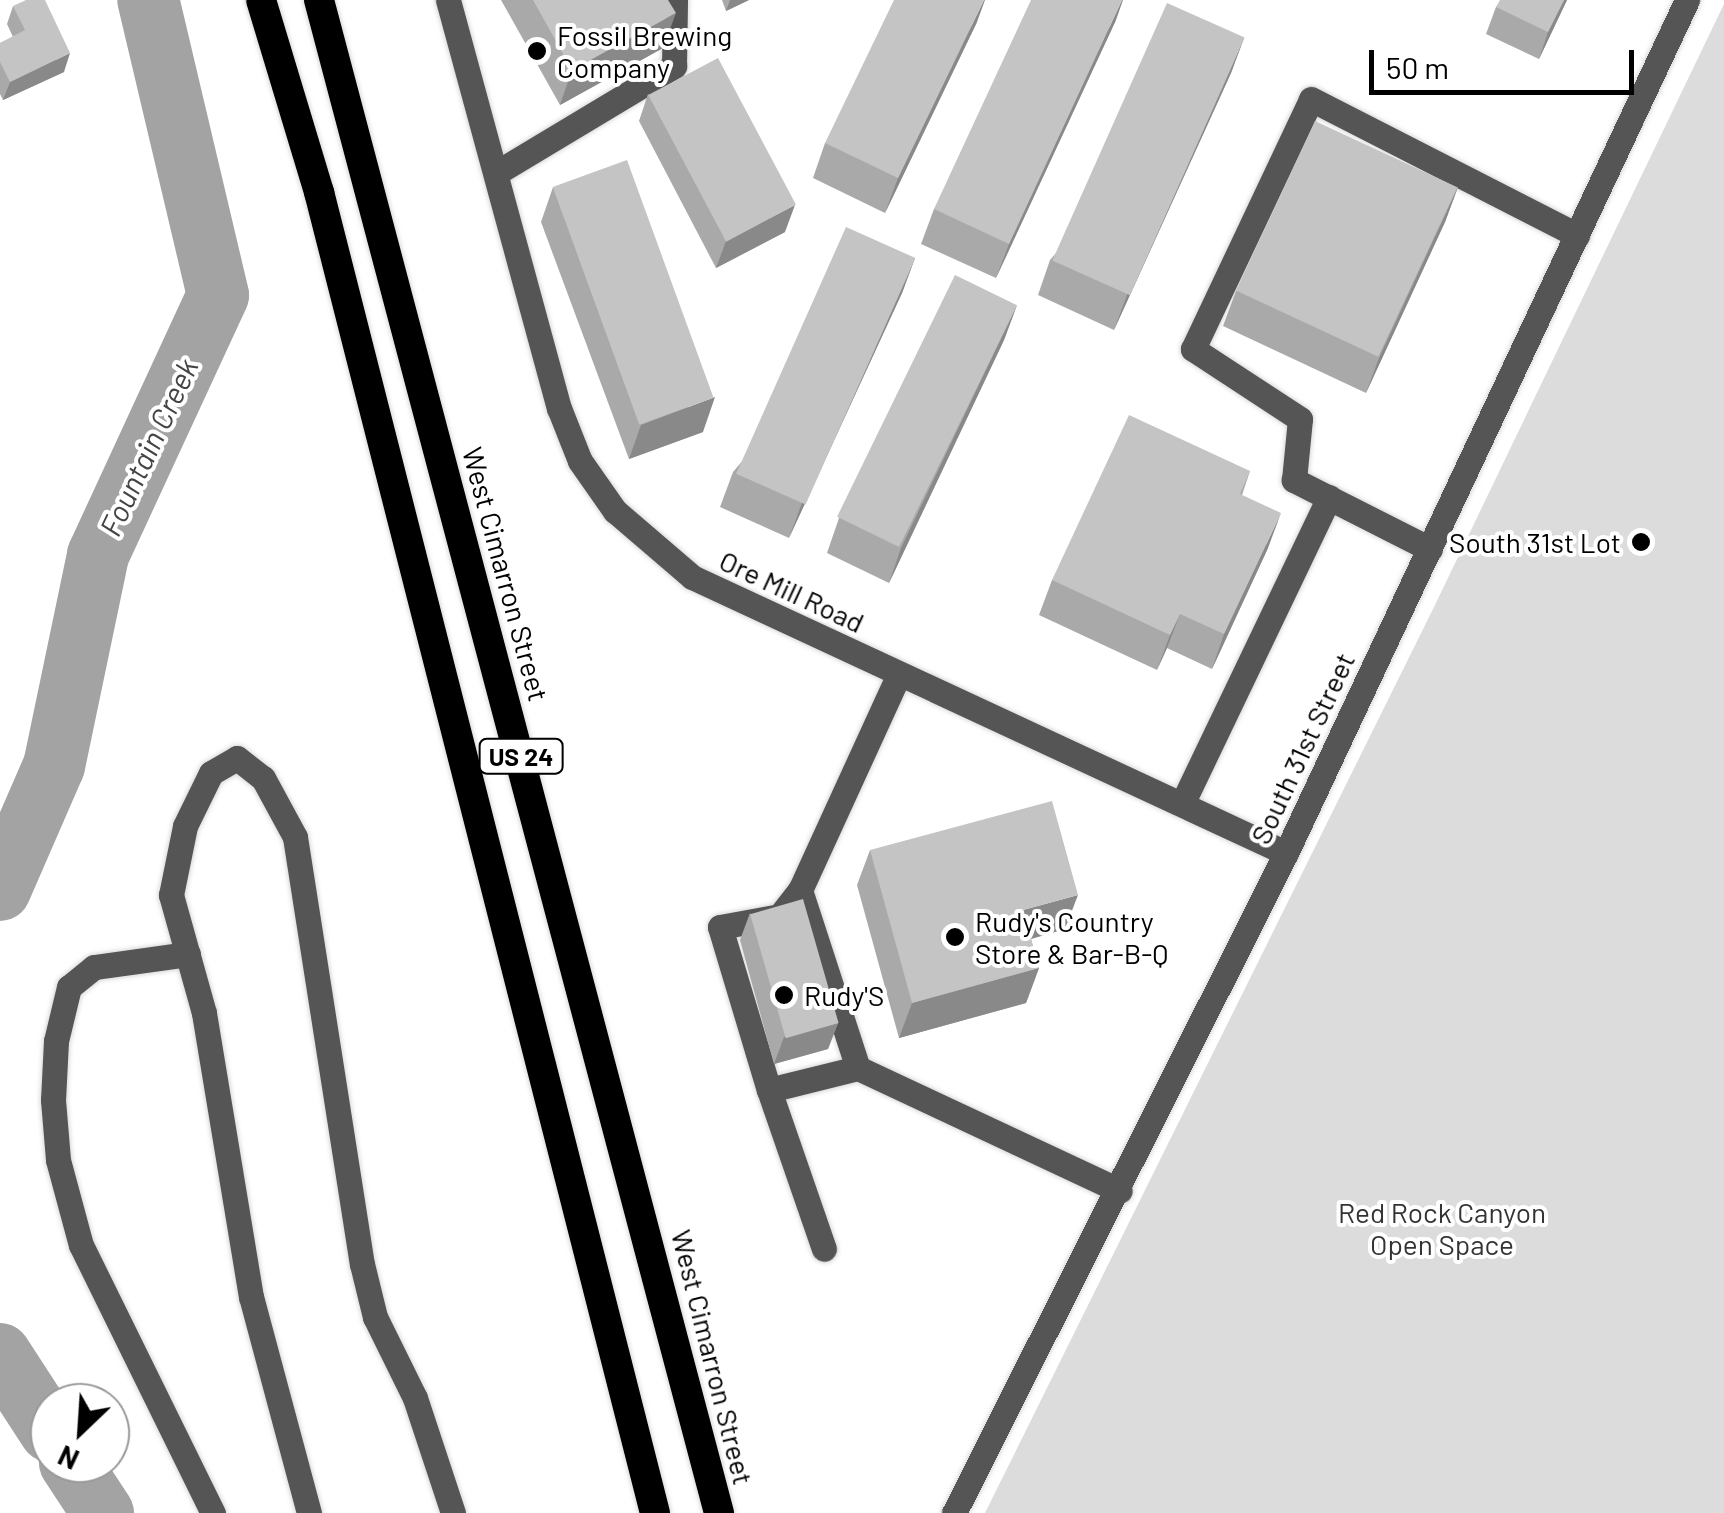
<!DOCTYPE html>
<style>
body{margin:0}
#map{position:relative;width:1724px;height:1513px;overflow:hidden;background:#fff;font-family:Barlow,sans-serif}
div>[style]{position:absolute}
.green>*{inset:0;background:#dcdcdc}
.river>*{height:62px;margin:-31px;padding:0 31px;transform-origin:31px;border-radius:31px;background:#a3a3a3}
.roads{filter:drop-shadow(0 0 2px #dbdbdb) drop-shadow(0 0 2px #dbdbdb)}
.minor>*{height:25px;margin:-12.5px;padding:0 12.5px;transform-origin:12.5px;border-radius:12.5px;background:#555}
.highway>*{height:30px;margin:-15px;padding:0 15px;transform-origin:15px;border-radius:15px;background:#000}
.wall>*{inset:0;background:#a9a9a9}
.shaded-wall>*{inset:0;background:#898989}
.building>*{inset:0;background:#c4c4c4;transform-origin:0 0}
.dots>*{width:28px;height:28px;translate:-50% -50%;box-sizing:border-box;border:5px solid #fff;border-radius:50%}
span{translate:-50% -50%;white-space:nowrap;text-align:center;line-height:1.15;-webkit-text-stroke:8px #fff;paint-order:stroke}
.shield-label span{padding:2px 8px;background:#fff;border:2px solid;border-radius:8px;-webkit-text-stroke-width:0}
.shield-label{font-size:25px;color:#000;font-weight:700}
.poi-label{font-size:28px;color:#000}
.left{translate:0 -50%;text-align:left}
.right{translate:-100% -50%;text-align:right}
.street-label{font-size:28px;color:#000}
.park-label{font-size:28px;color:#333}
.water-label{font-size:30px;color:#444;font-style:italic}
.north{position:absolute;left:30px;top:1383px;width:100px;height:100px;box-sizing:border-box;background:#fff;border:2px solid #999;border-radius:50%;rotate:205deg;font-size:28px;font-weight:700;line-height:40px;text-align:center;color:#000}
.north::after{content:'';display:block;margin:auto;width:35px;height:45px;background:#000;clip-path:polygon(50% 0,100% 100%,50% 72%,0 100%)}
.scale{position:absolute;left:1369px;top:50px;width:265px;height:45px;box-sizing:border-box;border:5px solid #000;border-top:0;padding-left:12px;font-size:30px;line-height:35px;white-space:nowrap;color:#000;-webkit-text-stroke:8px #fff;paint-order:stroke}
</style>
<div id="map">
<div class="green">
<i style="clip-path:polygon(1724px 4px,1724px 1513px,985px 1513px,1434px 607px)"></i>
</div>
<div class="river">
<i style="left:0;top:890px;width:135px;rotate:-66.5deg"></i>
<i style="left:54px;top:766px;width:216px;rotate:-78.2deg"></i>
<i style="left:98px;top:555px;width:286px;rotate:-65.2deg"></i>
<i style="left:218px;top:295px;width:303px;rotate:-103.3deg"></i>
<i style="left:0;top:1354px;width:92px;rotate:57deg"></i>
<i style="left:70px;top:1463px;width:60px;rotate:56.6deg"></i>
</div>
<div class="roads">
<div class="minor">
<i style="left:448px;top:0;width:423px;rotate:74.8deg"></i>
<i style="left:559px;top:408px;width:57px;rotate:68.4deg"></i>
<i style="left:580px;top:461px;width:61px;rotate:55deg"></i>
<i style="left:615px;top:511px;width:101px;rotate:40.6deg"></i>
<i style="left:692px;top:577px;width:655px;rotate:24.92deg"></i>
<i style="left:496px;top:173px;width:208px;rotate:-31deg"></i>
<i style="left:674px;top:66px;width:66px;rotate:-89.1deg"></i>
<i style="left:1430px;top:549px;width:153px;rotate:-153.1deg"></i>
<i style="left:1294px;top:480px;width:61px;rotate:-84.4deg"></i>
<i style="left:1300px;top:419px;width:128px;rotate:-146.8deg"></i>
<i style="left:1193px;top:349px;width:276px;rotate:-64.7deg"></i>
<i style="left:1311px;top:99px;width:299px;rotate:27.1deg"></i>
<i style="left:899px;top:674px;width:238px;rotate:114.6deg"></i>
<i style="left:800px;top:890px;width:33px;rotate:128deg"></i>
<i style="left:780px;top:916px;width:61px;rotate:169.6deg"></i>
<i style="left:720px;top:927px;width:170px;rotate:73.3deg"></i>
<i style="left:769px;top:1090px;width:92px;rotate:-13.9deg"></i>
<i style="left:858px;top:1068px;width:289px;rotate:25.1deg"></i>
<i style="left:1183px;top:802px;width:338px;rotate:-64.4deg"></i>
<i style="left:800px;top:890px;width:187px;rotate:72deg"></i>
<i style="left:188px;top:954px;width:95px;rotate:172.1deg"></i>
<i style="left:94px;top:967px;width:32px;rotate:141deg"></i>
<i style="left:69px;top:987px;width:56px;rotate:103.5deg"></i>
<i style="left:56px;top:1041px;width:59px;rotate:92.9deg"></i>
<i style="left:53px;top:1100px;width:60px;rotate:85.2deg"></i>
<i style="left:58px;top:1160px;width:88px;rotate:74.9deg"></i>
<i style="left:81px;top:1245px;width:299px;rotate:63.8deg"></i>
<i style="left:769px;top:1090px;width:168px;rotate:70.9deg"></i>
<i style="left:309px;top:1513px;width:224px;rotate:-105deg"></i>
<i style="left:251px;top:1297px;width:288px;rotate:-99.4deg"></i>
<i style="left:204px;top:1013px;width:123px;rotate:-105.6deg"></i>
<i style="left:171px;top:895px;width:70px;rotate:-78.5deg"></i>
<i style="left:185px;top:826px;width:59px;rotate:-63.9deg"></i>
<i style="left:211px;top:773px;width:30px;rotate:-30deg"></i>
<i style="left:237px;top:758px;width:33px;rotate:38deg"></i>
<i style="left:263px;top:778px;width:67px;rotate:61.5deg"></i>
<i style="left:295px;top:837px;width:432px;rotate:81.1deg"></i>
<i style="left:362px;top:1264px;width:55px;rotate:76.2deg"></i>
<i style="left:375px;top:1317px;width:90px;rotate:63.7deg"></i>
<i style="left:415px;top:1398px;width:121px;rotate:71.7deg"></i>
<i style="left:954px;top:1513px;width:739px;rotate:-63.3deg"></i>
<i style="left:1286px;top:853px;width:943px;rotate:-64.82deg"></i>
</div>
<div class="highway">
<i style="left:261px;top:0;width:201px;rotate:73.2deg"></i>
<i style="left:319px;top:192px;width:1363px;rotate:75.73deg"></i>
<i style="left:319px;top:0;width:1565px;rotate:75.19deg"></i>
</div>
</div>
<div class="wall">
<i style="clip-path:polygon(501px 0,668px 0,663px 48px,560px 105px)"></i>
<i style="clip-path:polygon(722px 0,749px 0,726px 11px)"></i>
<i style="clip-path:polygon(1567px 0,1539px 59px,1486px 34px,1496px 7px)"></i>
<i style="clip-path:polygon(13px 6px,64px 72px,3px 100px,0 94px,0 43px,13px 37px,7px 24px)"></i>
<i style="clip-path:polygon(1116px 20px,996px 278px,921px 244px,934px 209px)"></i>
<i style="clip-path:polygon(977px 22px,885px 213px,813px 178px,825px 143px)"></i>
<i style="clip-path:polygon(1244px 38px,1231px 73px,1114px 330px,1038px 295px,1050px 260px)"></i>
<i style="clip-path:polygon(648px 94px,785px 232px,716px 268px,639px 121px)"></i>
<i style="clip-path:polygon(553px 187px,703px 432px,629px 459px,541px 222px)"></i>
<i style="clip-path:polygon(1458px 187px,1445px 222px,1366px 393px,1223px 326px,1236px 291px)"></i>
<i style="clip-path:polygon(915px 258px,902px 293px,789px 538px,720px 507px,733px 472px)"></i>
<i style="clip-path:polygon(1017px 305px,1004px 340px,889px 583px,827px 553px,839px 518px)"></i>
<i style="clip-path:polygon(1250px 471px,1242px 495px,1268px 548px,1212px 669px,1167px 648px,1157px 670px,1039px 615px,1052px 580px)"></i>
<i style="clip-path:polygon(870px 850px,1065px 929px,1031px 939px,1039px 968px,1026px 1003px,899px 1038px,857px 885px)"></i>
<i style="clip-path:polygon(750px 913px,838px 1023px,828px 1049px,774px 1064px,740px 940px)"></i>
</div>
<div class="shaded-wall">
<i style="clip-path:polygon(730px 0,749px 0,726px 11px)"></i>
<i style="clip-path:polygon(984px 0,985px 0,977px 22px,885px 213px,898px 178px)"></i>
<i style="clip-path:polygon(1122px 0,1123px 0,1116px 20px,996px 278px,1009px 244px)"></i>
<i style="clip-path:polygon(1564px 0,1567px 0,1539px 59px,1548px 32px)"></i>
<i style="clip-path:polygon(676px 13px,663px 48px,560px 105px,572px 70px)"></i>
<i style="clip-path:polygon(1244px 38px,1231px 73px,1114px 330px,1127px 295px)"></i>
<i style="clip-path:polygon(70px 53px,64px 72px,3px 100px,10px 82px)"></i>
<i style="clip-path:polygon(1458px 187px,1445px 222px,1366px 393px,1379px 358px)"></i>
<i style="clip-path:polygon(795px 205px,785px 232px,716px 268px,726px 241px)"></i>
<i style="clip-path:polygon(915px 258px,902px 293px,789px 538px,802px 503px)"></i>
<i style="clip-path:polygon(1017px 305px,1004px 340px,889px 583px,901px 548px)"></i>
<i style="clip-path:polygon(715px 397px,703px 432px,629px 459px,641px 425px)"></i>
<i style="clip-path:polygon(1281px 513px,1268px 548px,1212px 669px,1224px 634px)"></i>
<i style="clip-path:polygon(1180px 614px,1167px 648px,1157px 670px,1170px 635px)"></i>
<i style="clip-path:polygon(1078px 895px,1065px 929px,1010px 945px,1023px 910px)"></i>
<i style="clip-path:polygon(1039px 968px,1026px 1003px,899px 1038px,912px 1003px)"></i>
<i style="clip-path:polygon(838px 1023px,828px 1049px,774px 1064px,784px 1037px)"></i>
</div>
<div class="building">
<i style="clip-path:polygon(26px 0,45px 0,70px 53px,10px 82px,0 62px,0 43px,25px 30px,13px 6px)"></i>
<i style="clip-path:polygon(533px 0,668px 0,676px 13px,572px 70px)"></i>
<i style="clip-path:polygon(894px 0,984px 0,898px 178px,825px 143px)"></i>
<i style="clip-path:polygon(1031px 0,1122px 0,1009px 244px,934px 209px)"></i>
<i style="clip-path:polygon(1500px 0,1564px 0,1548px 32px,1496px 7px)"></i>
<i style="left:1167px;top:3px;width:85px;height:282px;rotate:24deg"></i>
<i style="left:718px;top:58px;width:166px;height:79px;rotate:62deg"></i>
<i style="left:1315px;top:121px;width:157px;height:187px;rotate:25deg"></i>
<i style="left:627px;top:160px;width:253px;height:79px;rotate:70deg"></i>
<i style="left:846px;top:227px;width:76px;height:270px;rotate:24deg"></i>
<i style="left:955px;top:275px;width:69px;height:269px;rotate:26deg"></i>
<i style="clip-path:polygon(1129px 415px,1250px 471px,1240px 494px,1281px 513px,1224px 634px,1180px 614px,1170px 635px,1052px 580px)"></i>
<i style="clip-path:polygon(1052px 801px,1078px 895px,1023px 910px,1039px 968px,912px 1003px,870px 850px)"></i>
<i style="left:803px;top:899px;width:129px;height:55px;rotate:74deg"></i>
</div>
<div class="dots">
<i style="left:537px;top:51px;background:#000"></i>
<i style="left:1641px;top:542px;background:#000"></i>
<i style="left:955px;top:937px;background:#000"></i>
<i style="left:784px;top:995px;background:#000"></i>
</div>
<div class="shield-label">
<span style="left:521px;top:756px">US 24</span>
</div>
<div class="poi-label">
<span class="left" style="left:557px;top:51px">Fossil Brewing<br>Company</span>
<span class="right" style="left:1621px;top:542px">South 31st Lot</span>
<span class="left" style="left:975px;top:937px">Rudy's Country<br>Store &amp; Bar-B-Q</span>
<span class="left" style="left:804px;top:995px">Rudy'S</span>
</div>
<div class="street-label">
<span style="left:506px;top:574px;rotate:75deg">West Cimarron Street</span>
<span style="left:792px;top:591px;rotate:25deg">Ore Mill Road</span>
<span style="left:1302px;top:748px;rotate:-65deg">South 31st Street</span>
<span style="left:713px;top:1357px;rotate:76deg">West Cimarron Street</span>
</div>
<div class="park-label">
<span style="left:1442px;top:1228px">Red Rock Canyon<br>Open Space</span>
</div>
<div class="water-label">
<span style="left:148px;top:447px;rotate:-65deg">Fountain Creek</span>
</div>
<div class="north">N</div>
<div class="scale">50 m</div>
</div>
